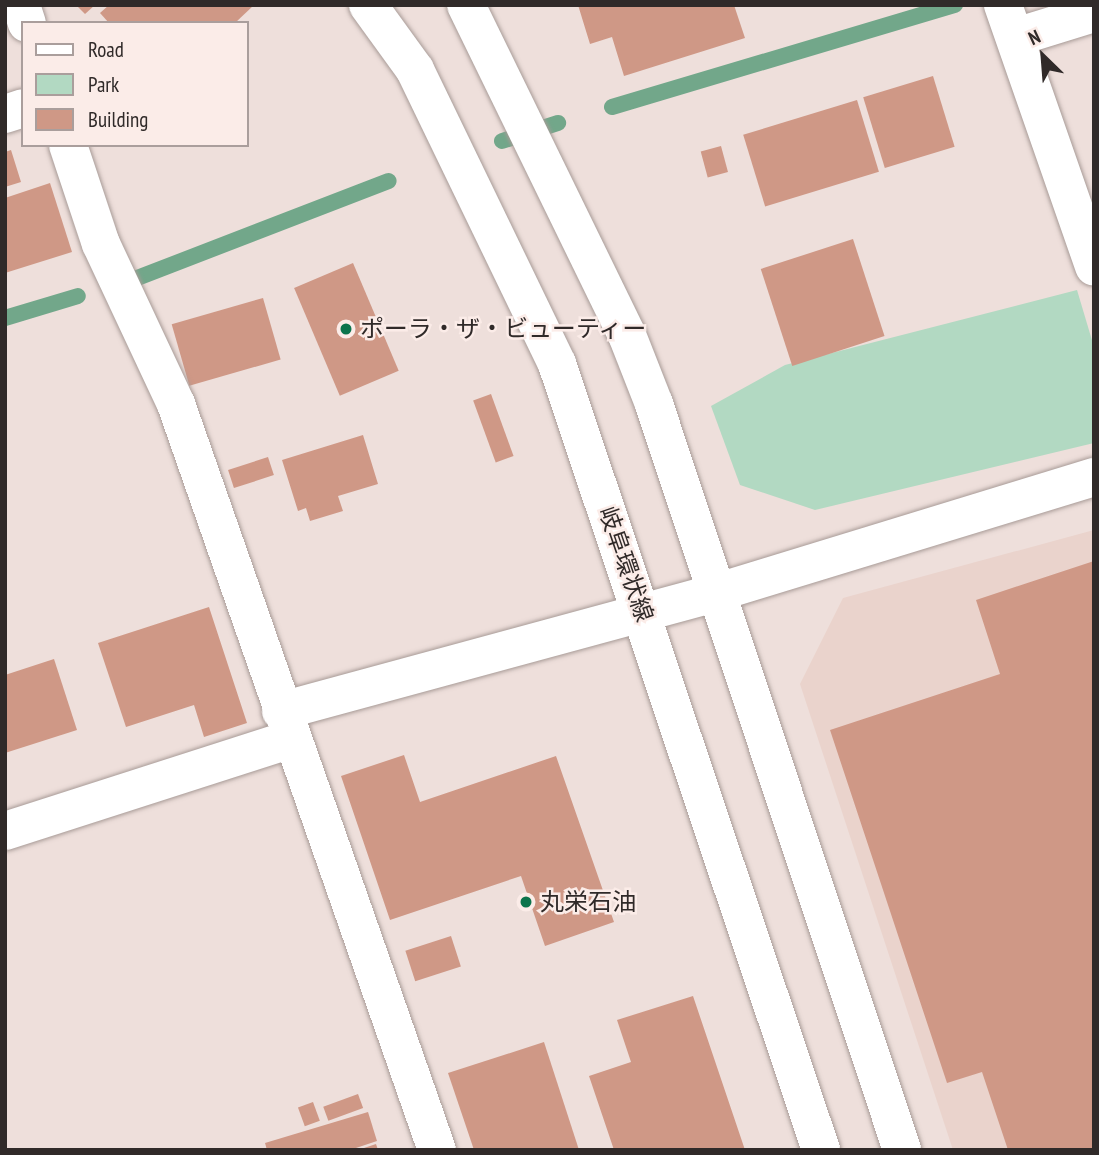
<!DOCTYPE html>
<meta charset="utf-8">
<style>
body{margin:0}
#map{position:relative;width:1099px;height:1155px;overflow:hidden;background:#eedfdb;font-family:"PT Sans Narrow","Noto Sans JP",sans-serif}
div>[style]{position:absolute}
.built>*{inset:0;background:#ead3cc}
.green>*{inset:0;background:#b2d9c2}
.stream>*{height:16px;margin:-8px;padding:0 8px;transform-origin:8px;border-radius:8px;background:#72a78a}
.building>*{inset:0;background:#cf9886;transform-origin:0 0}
.roads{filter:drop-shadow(0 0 2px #a89b97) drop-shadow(0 0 2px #a89b97)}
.minor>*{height:38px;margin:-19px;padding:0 19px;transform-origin:19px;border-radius:19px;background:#fff}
.major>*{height:38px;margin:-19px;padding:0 19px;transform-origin:19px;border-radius:19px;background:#fff}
.dots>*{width:19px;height:19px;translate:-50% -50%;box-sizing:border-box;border:4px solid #fbece8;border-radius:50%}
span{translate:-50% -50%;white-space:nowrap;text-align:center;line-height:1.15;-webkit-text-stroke:5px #fbece8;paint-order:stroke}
.poi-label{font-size:24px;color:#302a29}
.left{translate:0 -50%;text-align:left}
.street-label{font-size:24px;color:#302a29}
.frame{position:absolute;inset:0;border:7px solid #302a29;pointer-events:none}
.legend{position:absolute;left:21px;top:21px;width:228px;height:126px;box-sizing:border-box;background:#fbece8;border:2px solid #aa9e9c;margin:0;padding:9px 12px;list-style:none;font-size:21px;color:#302a29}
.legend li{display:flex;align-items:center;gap:14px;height:35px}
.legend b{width:35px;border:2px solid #aa9e9c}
.north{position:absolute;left:1008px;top:21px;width:70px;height:70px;-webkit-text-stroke:5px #fbece8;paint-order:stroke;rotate:335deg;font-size:19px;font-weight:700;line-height:28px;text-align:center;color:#302a29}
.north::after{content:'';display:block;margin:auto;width:24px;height:32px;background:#302a29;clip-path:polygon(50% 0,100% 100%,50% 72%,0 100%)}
</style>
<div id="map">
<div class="built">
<i style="clip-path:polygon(1094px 530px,1094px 1150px,953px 1150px,800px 684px,843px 598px)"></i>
</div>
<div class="green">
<i style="clip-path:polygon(1077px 290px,1094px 347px,1094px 443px,815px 510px,740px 485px,711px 406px,785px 365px)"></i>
</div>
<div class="stream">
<i style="left:612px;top:107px;width:358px;rotate:-16.6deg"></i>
<i style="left:502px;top:141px;width:59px;rotate:-17.8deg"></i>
<i style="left:132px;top:280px;width:275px;rotate:-21.1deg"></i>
<i style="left:5px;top:318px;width:76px;rotate:-16.8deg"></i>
</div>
<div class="building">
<i style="clip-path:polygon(76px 5px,95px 5px,85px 14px)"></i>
<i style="clip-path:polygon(109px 5px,254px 5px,235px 23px,109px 23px,100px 13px)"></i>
<i style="clip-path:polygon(578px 5px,734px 5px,745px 38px,624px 76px,612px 37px,590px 44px)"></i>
<i style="left:933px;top:76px;width:74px;height:73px;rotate:73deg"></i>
<i style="left:857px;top:100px;width:75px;height:119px;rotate:73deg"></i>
<i style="left:721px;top:146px;width:27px;height:21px;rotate:75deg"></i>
<i style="clip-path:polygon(11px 150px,21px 182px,5px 187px,5px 152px)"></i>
<i style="clip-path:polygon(50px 183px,72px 252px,5px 273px,5px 198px)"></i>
<i style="left:853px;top:239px;width:102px;height:97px;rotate:72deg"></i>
<i style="left:353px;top:263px;width:117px;height:64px;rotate:67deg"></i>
<i style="left:263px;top:298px;width:64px;height:95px;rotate:74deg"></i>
<i style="left:491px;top:394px;width:66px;height:19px;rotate:70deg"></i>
<i style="clip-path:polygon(363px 435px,378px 484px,338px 496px,343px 511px,310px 521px,306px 508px,298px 511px,282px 460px)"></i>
<i style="left:268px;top:457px;width:19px;height:42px;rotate:72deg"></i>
<i style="clip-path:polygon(1094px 561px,1094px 1150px,1008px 1150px,982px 1072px,947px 1083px,830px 730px,1000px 674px,976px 600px)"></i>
<i style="clip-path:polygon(209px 607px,247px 723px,204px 737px,194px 705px,126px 727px,98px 643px)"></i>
<i style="clip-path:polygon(54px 659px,77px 730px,5px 753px,5px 675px)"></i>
<i style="clip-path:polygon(404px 755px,420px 802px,556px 756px,614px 922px,545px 946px,521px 876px,390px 920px,341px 776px)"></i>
<i style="left:451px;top:936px;width:32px;height:48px;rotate:72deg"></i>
<i style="clip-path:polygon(693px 996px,745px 1150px,614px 1150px,589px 1076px,631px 1062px,617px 1020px)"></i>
<i style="clip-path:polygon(544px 1042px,579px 1150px,474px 1150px,448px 1073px)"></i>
<i style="left:358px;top:1094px;width:15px;height:37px;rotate:70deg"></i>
<i style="left:313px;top:1102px;width:20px;height:16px;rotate:70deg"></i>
<i style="clip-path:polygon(368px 1112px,377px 1141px,350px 1150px,267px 1150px,265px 1143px)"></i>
<i style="clip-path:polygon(376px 1144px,378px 1150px,361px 1150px,361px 1149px)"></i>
</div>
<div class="roads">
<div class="minor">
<i style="left:21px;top:5px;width:19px;rotate:72deg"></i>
<i style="left:1003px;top:5px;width:277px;rotate:70.8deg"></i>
<i style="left:1016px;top:37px;width:82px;rotate:-17.1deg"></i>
<i style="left:5px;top:114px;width:19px;rotate:-18deg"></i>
<i style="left:68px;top:145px;width:104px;rotate:71.6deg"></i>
<i style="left:101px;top:244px;width:177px;rotate:64.9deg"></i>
<i style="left:176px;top:404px;width:790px;rotate:70.72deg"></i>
<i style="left:281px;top:711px;width:453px;rotate:-15.2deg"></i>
<i style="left:718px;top:592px;width:393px;rotate:-17deg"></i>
<i style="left:5px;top:831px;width:301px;rotate:-17.8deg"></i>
</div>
<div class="major">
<i style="left:368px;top:5px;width:80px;rotate:54.1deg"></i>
<i style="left:415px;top:70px;width:326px;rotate:64.2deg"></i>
<i style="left:557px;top:364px;width:829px;rotate:71.43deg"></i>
<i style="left:466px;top:5px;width:367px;rotate:64deg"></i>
<i style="left:627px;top:335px;width:74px;rotate:68.6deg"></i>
<i style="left:654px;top:404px;width:786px;rotate:71.61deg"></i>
</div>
</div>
<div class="dots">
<i style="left:346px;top:329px;background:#0c744c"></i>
<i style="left:526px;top:902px;background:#0c744c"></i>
</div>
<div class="poi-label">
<span class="left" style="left:360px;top:329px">ポーラ・ザ・ビューティー</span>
<span class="left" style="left:540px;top:902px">丸栄石油</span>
</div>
<div class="street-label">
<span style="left:626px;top:564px;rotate:71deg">岐阜環状線</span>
</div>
<div class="frame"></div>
<ul class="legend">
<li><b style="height:9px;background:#fff"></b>Road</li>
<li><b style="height:19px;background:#b2d9c2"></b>Park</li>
<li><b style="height:19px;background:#cf9886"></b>Building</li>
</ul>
<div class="north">N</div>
</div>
